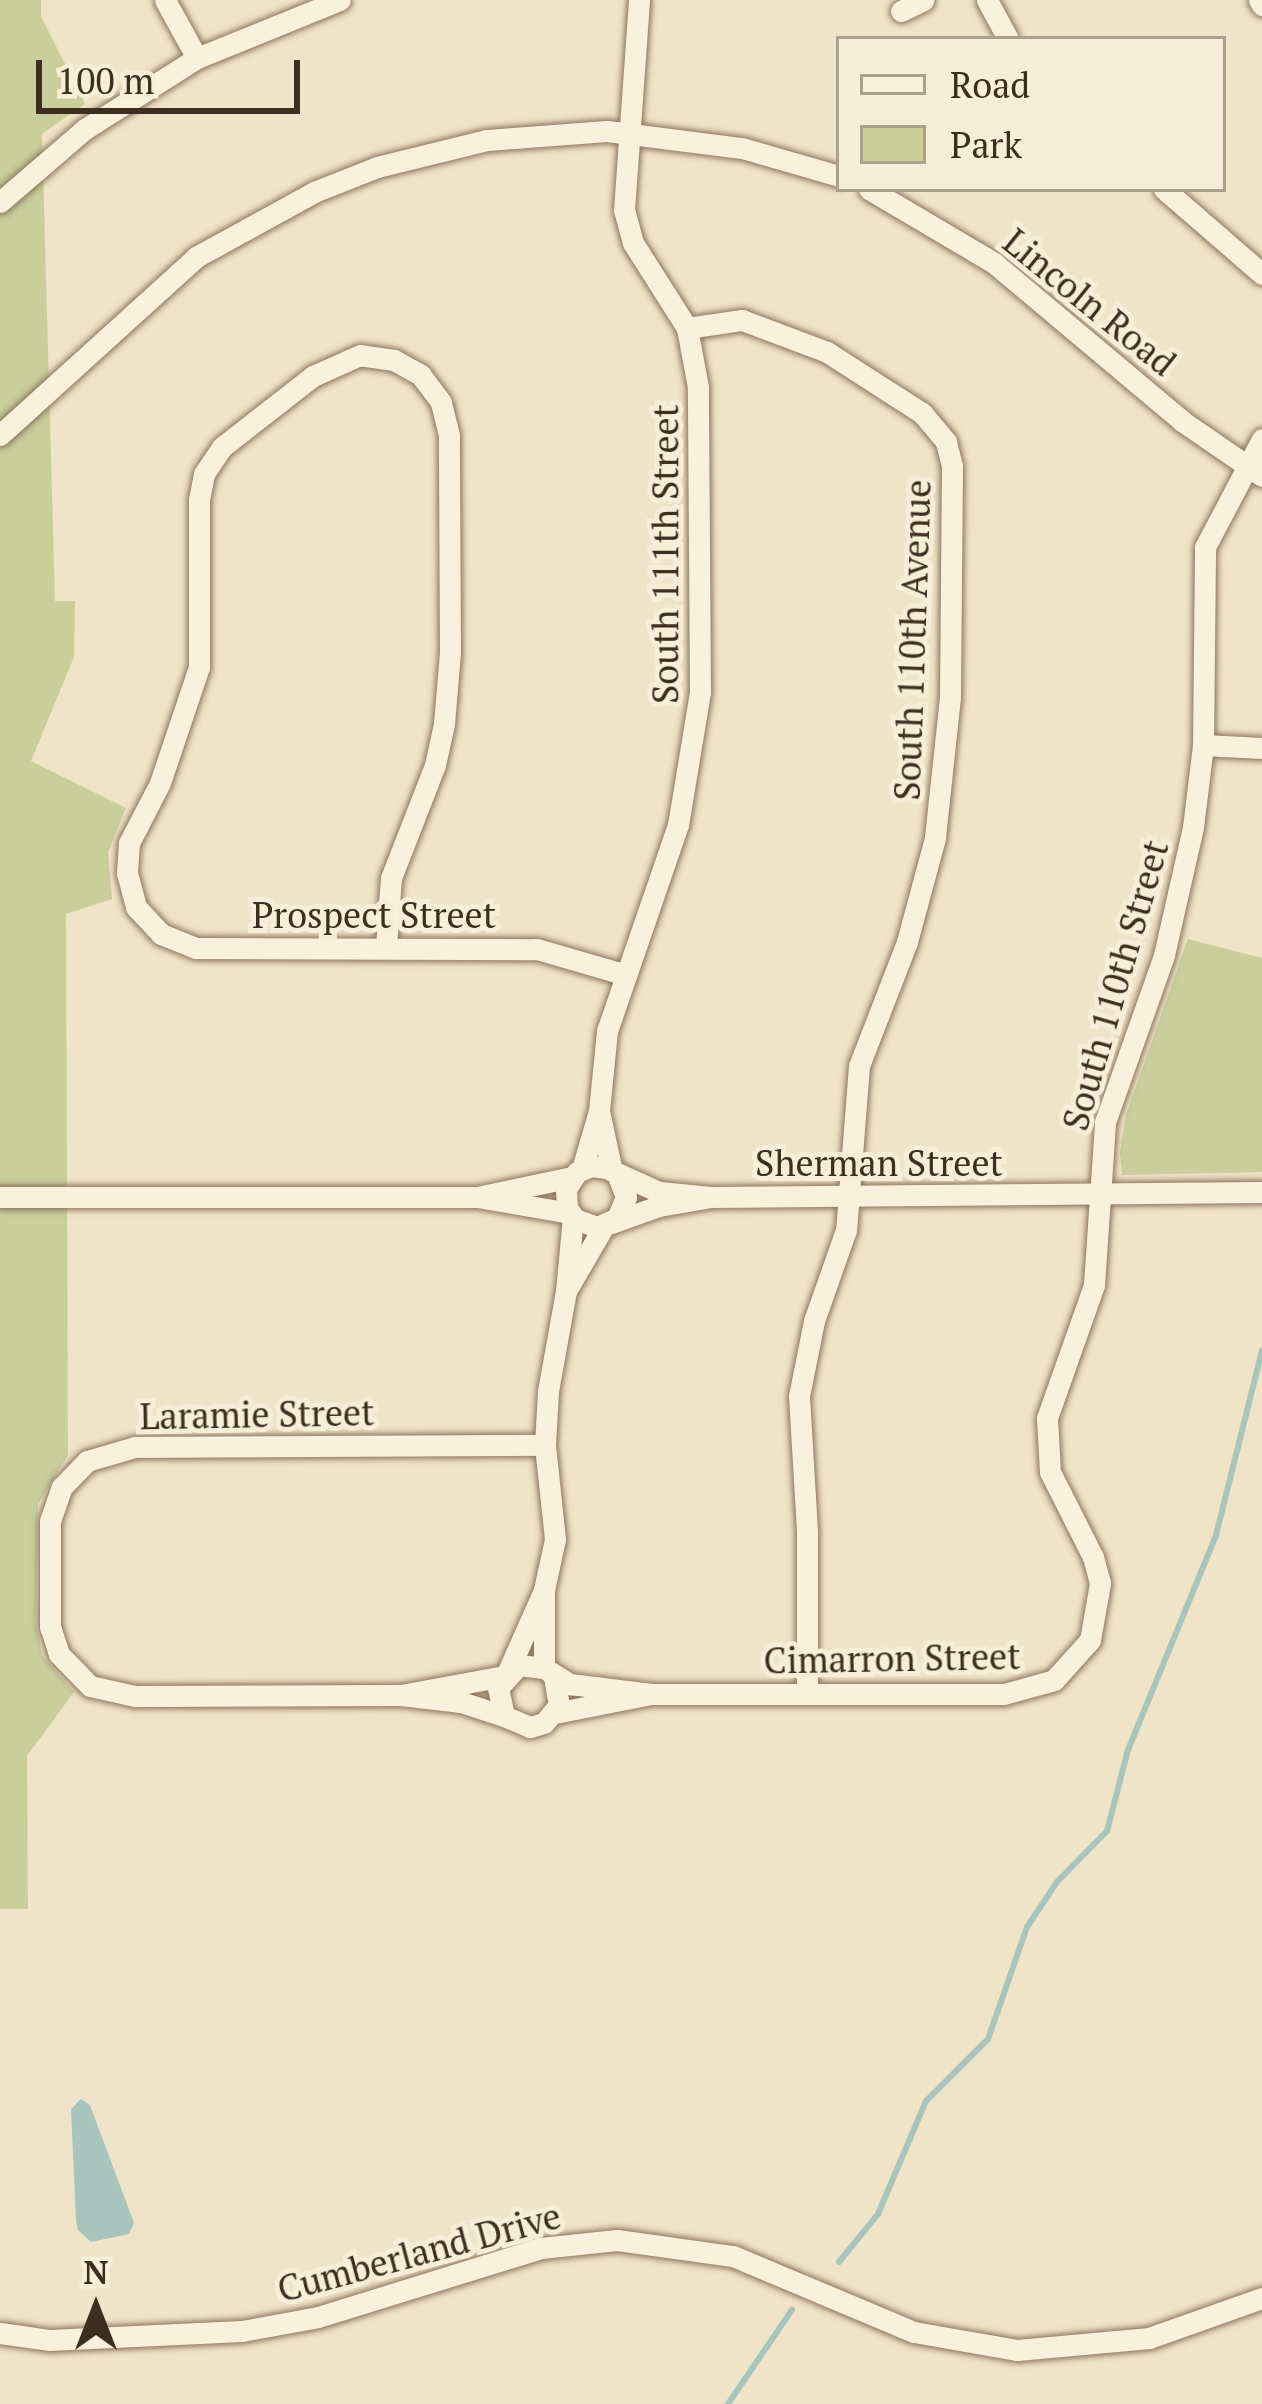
<!DOCTYPE html>
<style>
body{margin:0}
#map{position:relative;width:1262px;height:2404px;overflow:hidden;background:#f0e4c8;font-family:"PT Serif",serif}
div>[style]{position:absolute}
.green>*{inset:0;background:#c9cf9b}
.water>*{inset:0;background:#a9c4bc}
.stream>*{height:6px;margin:-3px;padding:0 3px;transform-origin:3px;border-radius:3px;background:#a9c4bc}
.roads{filter:drop-shadow(0 0 3px #8d765c) drop-shadow(0 0 3px #8d765c)}
.minor>*{height:21px;margin:-10.5px;padding:0 10.5px;transform-origin:10.5px;border-radius:10.5px;background:#faf1dc}
span{translate:-50% -50%;white-space:nowrap;text-align:center;line-height:1.15;-webkit-text-stroke:10px #f7eed8;paint-order:stroke}
.street-label{font-size:36px;color:#3d2e20}
.legend{position:absolute;left:836px;top:36px;width:390px;height:156px;box-sizing:border-box;background:#f7eed8;border:3px solid #ada18e;margin:0;padding:15px 21px;list-style:none;font-size:36px;color:#3d2e20}
.legend li{display:flex;align-items:center;gap:24px;height:60px}
.legend b{width:60px;border:3px solid #ada18e}
.north{position:absolute;left:36px;top:2248px;width:120px;height:120px;-webkit-text-stroke:9px #f7eed8;paint-order:stroke;rotate:0deg;font-size:33px;font-weight:700;line-height:48px;text-align:center;color:#3d2e20}
.north::after{content:'';display:block;margin:auto;width:42px;height:54px;background:#3d2e20;clip-path:polygon(50% 0,100% 100%,50% 72%,0 100%)}
.scale{position:absolute;left:36px;top:60px;width:264px;height:54px;box-sizing:border-box;border:6px solid #3d2e20;border-top:0;padding-left:15px;font-size:36px;line-height:42px;white-space:nowrap;color:#3d2e20;-webkit-text-stroke:9px #f7eed8;paint-order:stroke}
</style>
<div id="map">
<div class="green">
<i style="clip-path:polygon(0 0,41px 0,41px 16px,85px 104px,42px 134px,55px 601px,75px 601px,74px 657px,31px 761px,126px 808px,108px 852px,112px 899px,66px 914px,68px 1455px,38px 1504px,36px 1624px,42px 1655px,74px 1692px,27px 1756px,28px 1909px,0 1909px)"></i>
<i style="clip-path:polygon(1188px 939px,1262px 958px,1262px 1172px,1122px 1175px,1120px 1152px,1126px 1115px)"></i>
</div>
<div class="water">
<i style="clip-path:polygon(81px 2099px,90px 2105px,134px 2223px,129px 2234px,91px 2242px,78px 2230px,76px 2220px,71px 2109px)"></i>
</div>
<div class="stream">
<i style="left:839px;top:2262px;width:62px;rotate:-50.9deg"></i>
<i style="left:878px;top:2214px;width:123px;rotate:-67deg"></i>
<i style="left:926px;top:2101px;width:88px;rotate:-45deg"></i>
<i style="left:988px;top:2039px;width:119px;rotate:-70.8deg"></i>
<i style="left:1027px;top:1927px;width:54px;rotate:-56.3deg"></i>
<i style="left:1057px;top:1882px;width:71px;rotate:-45.6deg"></i>
<i style="left:1107px;top:1831px;width:84px;rotate:-75.5deg"></i>
<i style="left:1128px;top:1750px;width:232px;rotate:-67.7deg"></i>
<i style="left:1216px;top:1535px;width:190px;rotate:-76deg"></i>
<i style="left:728px;top:2404px;width:114px;rotate:-55.8deg"></i>
</div>
<div class="roads">
<div class="minor">
<i style="left:165px;top:0;width:66px;rotate:61.1deg"></i>
<i style="left:987px;top:0;width:44px;rotate:61.7deg"></i>
<i style="left:1259px;top:0;width:6px;rotate:59deg"></i>
<i style="left:901px;top:11px;width:25px;rotate:-26deg"></i>
<i style="left:869px;top:189px;width:145px;rotate:30.6deg"></i>
<i style="left:994px;top:263px;width:246px;rotate:40deg"></i>
<i style="left:1182px;top:421px;width:97px;rotate:34.5deg"></i>
<i style="left:1164px;top:189px;width:130px;rotate:40.9deg"></i>
<i style="left:0;top:202px;width:112px;rotate:-40.7deg"></i>
<i style="left:85px;top:129px;width:133px;rotate:-32.4deg"></i>
<i style="left:197px;top:58px;width:154px;rotate:-22.1deg"></i>
<i style="left:687px;top:328px;width:56px;rotate:-8.3deg"></i>
<i style="left:742px;top:320px;width:91px;rotate:20.6deg"></i>
<i style="left:827px;top:352px;width:113px;rotate:32.7deg"></i>
<i style="left:922px;top:413px;width:38px;rotate:50deg"></i>
<i style="left:946px;top:442px;width:25px;rotate:76deg"></i>
<i style="left:952px;top:466px;width:231px;rotate:90.5deg"></i>
<i style="left:950px;top:697px;width:142px;rotate:96.1deg"></i>
<i style="left:935px;top:838px;width:108px;rotate:105.1deg"></i>
<i style="left:907px;top:942px;width:133px;rotate:111.2deg"></i>
<i style="left:859px;top:1066px;width:165px;rotate:94.5deg"></i>
<i style="left:846px;top:1230px;width:96px;rotate:109.4deg"></i>
<i style="left:814px;top:1321px;width:76px;rotate:101.3deg"></i>
<i style="left:799px;top:1396px;width:136px;rotate:86.6deg"></i>
<i style="left:807px;top:1532px;width:162px;rotate:90deg"></i>
<i style="left:0;top:435px;width:265px;rotate:-42.2deg"></i>
<i style="left:196px;top:257px;width:135px;rotate:-28.8deg"></i>
<i style="left:314px;top:192px;width:68px;rotate:-21.6deg"></i>
<i style="left:377px;top:167px;width:113px;rotate:-13.8deg"></i>
<i style="left:487px;top:140px;width:120px;rotate:-4.3deg"></i>
<i style="left:607px;top:131px;width:136px;rotate:7.2deg"></i>
<i style="left:742px;top:148px;width:101px;rotate:16.1deg"></i>
<i style="left:1203px;top:745px;width:59px;rotate:2.9deg"></i>
<i style="left:386px;top:947px;width:69px;rotate:-85.9deg"></i>
<i style="left:391px;top:878px;width:121px;rotate:-68.7deg"></i>
<i style="left:435px;top:765px;width:42px;rotate:-77.6deg"></i>
<i style="left:444px;top:724px;width:71px;rotate:-85.2deg"></i>
<i style="left:450px;top:653px;width:218px;rotate:-90.3deg"></i>
<i style="left:449px;top:435px;width:34px;rotate:-104deg"></i>
<i style="left:441px;top:402px;width:34px;rotate:-127deg"></i>
<i style="left:421px;top:375px;width:31px;rotate:-151deg"></i>
<i style="left:394px;top:360px;width:34px;rotate:-172deg"></i>
<i style="left:360px;top:355px;width:51px;rotate:155.9deg"></i>
<i style="left:313px;top:376px;width:115px;rotate:142deg"></i>
<i style="left:222px;top:447px;width:32px;rotate:124deg"></i>
<i style="left:204px;top:474px;width:25px;rotate:101deg"></i>
<i style="left:199px;top:499px;width:168px;rotate:90deg"></i>
<i style="left:199px;top:667px;width:122px;rotate:108.6deg"></i>
<i style="left:160px;top:783px;width:68px;rotate:117.3deg"></i>
<i style="left:129px;top:843px;width:30px;rotate:94deg"></i>
<i style="left:127px;top:873px;width:35px;rotate:75deg"></i>
<i style="left:136px;top:907px;width:37px;rotate:47deg"></i>
<i style="left:161px;top:934px;width:37px;rotate:22deg"></i>
<i style="left:195px;top:948px;width:342px;rotate:0.2deg"></i>
<i style="left:537px;top:949px;width:90px;rotate:16.2deg"></i>
<i style="left:599px;top:1111px;width:80px;rotate:-84.3deg"></i>
<i style="left:607px;top:1031px;width:218px;rotate:-71deg"></i>
<i style="left:678px;top:825px;width:135px;rotate:-80.6deg"></i>
<i style="left:700px;top:692px;width:305px;rotate:-90.4deg"></i>
<i style="left:698px;top:387px;width:60px;rotate:-100.6deg"></i>
<i style="left:687px;top:328px;width:101px;rotate:-122.4deg"></i>
<i style="left:633px;top:243px;width:34px;rotate:-105deg"></i>
<i style="left:624px;top:210px;width:211px;rotate:-85.9deg"></i>
<i style="left:582px;top:1169px;width:60px;rotate:-73.7deg"></i>
<i style="left:599px;top:1111px;width:61px;rotate:77.8deg"></i>
<i style="left:0;top:1197px;width:477px"></i>
<i style="left:711px;top:1197px;width:551px;rotate:-0.52deg"></i>
<i style="left:570px;top:1213px;width:94px;rotate:-170.2deg"></i>
<i style="left:477px;top:1197px;width:97px;rotate:-11.9deg"></i>
<i style="left:573px;top:1217px;width:74px;rotate:95.4deg"></i>
<i style="left:566px;top:1291px;width:75px;rotate:-59.7deg"></i>
<i style="left:611px;top:1223px;width:51px;rotate:-19.5deg"></i>
<i style="left:659px;top:1206px;width:53px;rotate:-9.8deg"></i>
<i style="left:711px;top:1197px;width:52px;rotate:-174.5deg"></i>
<i style="left:659px;top:1192px;width:58px;rotate:-155.6deg"></i>
<i style="left:606px;top:1168px;width:15px;rotate:-172deg"></i>
<i style="left:591px;top:1166px;width:15px;rotate:157deg"></i>
<i style="left:577px;top:1172px;width:20px;rotate:123deg"></i>
<i style="left:566px;top:1189px;width:19px;rotate:87deg"></i>
<i style="left:567px;top:1208px;width:14px;rotate:54deg"></i>
<i style="left:575px;top:1219px;width:23px;rotate:20deg"></i>
<i style="left:597px;top:1227px;width:22px;rotate:-24deg"></i>
<i style="left:617px;top:1218px;width:23px;rotate:-67deg"></i>
<i style="left:626px;top:1197px;width:22px;rotate:-111deg"></i>
<i style="left:544px;top:1590px;width:52px;rotate:-77.8deg"></i>
<i style="left:555px;top:1539px;width:95px;rotate:-96.1deg"></i>
<i style="left:545px;top:1445px;width:54px;rotate:-86.8deg"></i>
<i style="left:548px;top:1391px;width:102px;rotate:-79.8deg"></i>
<i style="left:508px;top:1671px;width:89px;rotate:-66deg"></i>
<i style="left:544px;top:1590px;width:78px;rotate:90deg"></i>
<i style="left:504px;top:1676px;width:105px;rotate:169.5deg"></i>
<i style="left:401px;top:1695px;width:60px;rotate:6.7deg"></i>
<i style="left:461px;top:1702px;width:45px;rotate:18deg"></i>
<i style="left:554px;top:1677px;width:28px;rotate:80deg"></i>
<i style="left:559px;top:1705px;width:23px;rotate:130deg"></i>
<i style="left:544px;top:1723px;width:15px;rotate:164deg"></i>
<i style="left:530px;top:1727px;width:28px;rotate:-157deg"></i>
<i style="left:504px;top:1716px;width:29px;rotate:-102deg"></i>
<i style="left:498px;top:1688px;width:31px;rotate:-48deg"></i>
<i style="left:519px;top:1665px;width:25px;rotate:7deg"></i>
<i style="left:544px;top:1668px;width:31px;rotate:32deg"></i>
<i style="left:570px;top:1684px;width:82px;rotate:7deg"></i>
<i style="left:651px;top:1694px;width:98px;rotate:168.8deg"></i>
<i style="left:651px;top:1694px;width:353px"></i>
<i style="left:1004px;top:1694px;width:52px;rotate:-15.6deg"></i>
<i style="left:1054px;top:1680px;width:54px;rotate:-48deg"></i>
<i style="left:1090px;top:1640px;width:58px;rotate:-80deg"></i>
<i style="left:1100px;top:1583px;width:27px;rotate:-105deg"></i>
<i style="left:1093px;top:1557px;width:95px;rotate:-116.8deg"></i>
<i style="left:1050px;top:1472px;width:54px;rotate:-93.2deg"></i>
<i style="left:1047px;top:1418px;width:141px;rotate:-70.5deg"></i>
<i style="left:1094px;top:1285px;width:163px;rotate:-86.1deg"></i>
<i style="left:1105px;top:1122px;width:177px;rotate:-70.5deg"></i>
<i style="left:1164px;top:955px;width:131px;rotate:-77.2deg"></i>
<i style="left:1193px;top:827px;width:83px;rotate:-83deg"></i>
<i style="left:1203px;top:745px;width:198px;rotate:-89.4deg"></i>
<i style="left:1205px;top:547px;width:122px;rotate:-62.2deg"></i>
<i style="left:401px;top:1695px;width:266px;rotate:179.8deg"></i>
<i style="left:135px;top:1696px;width:46px;rotate:-167.5deg"></i>
<i style="left:90px;top:1686px;width:45px;rotate:-134.1deg"></i>
<i style="left:59px;top:1654px;width:28px;rotate:-108deg"></i>
<i style="left:50px;top:1627px;width:106px;rotate:-90deg"></i>
<i style="left:50px;top:1521px;width:36px;rotate:-71deg"></i>
<i style="left:62px;top:1487px;width:36px;rotate:-46deg"></i>
<i style="left:87px;top:1461px;width:50px;rotate:-16.3deg"></i>
<i style="left:135px;top:1447px;width:410px;rotate:-0.3deg"></i>
<i style="left:0;top:2333px;width:49px;rotate:8.1deg"></i>
<i style="left:49px;top:2340px;width:193px;rotate:-2.7deg"></i>
<i style="left:242px;top:2331px;width:77px;rotate:-10.4deg"></i>
<i style="left:318px;top:2317px;width:233px;rotate:-17.2deg"></i>
<i style="left:541px;top:2248px;width:76px;rotate:-6deg"></i>
<i style="left:617px;top:2240px;width:117px;rotate:7.9deg"></i>
<i style="left:733px;top:2256px;width:196px;rotate:22.8deg"></i>
<i style="left:914px;top:2332px;width:105px;rotate:9.9deg"></i>
<i style="left:1017px;top:2350px;width:133px;rotate:-5.2deg"></i>
<i style="left:1149px;top:2338px;width:120px;rotate:-19.5deg"></i>
</div>
</div>
<div class="street-label">
<span style="left:1090px;top:302px;rotate:39deg">Lincoln Road</span>
<span style="left:665px;top:554px;rotate:-90deg">South 111th Street</span>
<span style="left:912px;top:640px;rotate:-88deg">South 110th Avenue</span>
<span style="left:374px;top:915px">Prospect Street</span>
<span style="left:1115px;top:985px;rotate:-74deg">South 110th Street</span>
<span style="left:879px;top:1163px">Sherman Street</span>
<span style="left:257px;top:1414px;rotate:-1deg">Laramie Street</span>
<span style="left:892px;top:1658px;rotate:-1deg">Cimarron Street</span>
<span style="left:419px;top:2252px;rotate:-15deg">Cumberland Drive</span>
</div>
<ul class="legend">
<li><b style="height:15px;background:#faf1dc"></b>Road</li>
<li><b style="height:33px;background:#c9cf9b"></b>Park</li>
</ul>
<div class="north">N</div>
<div class="scale">100 m</div>
</div>
